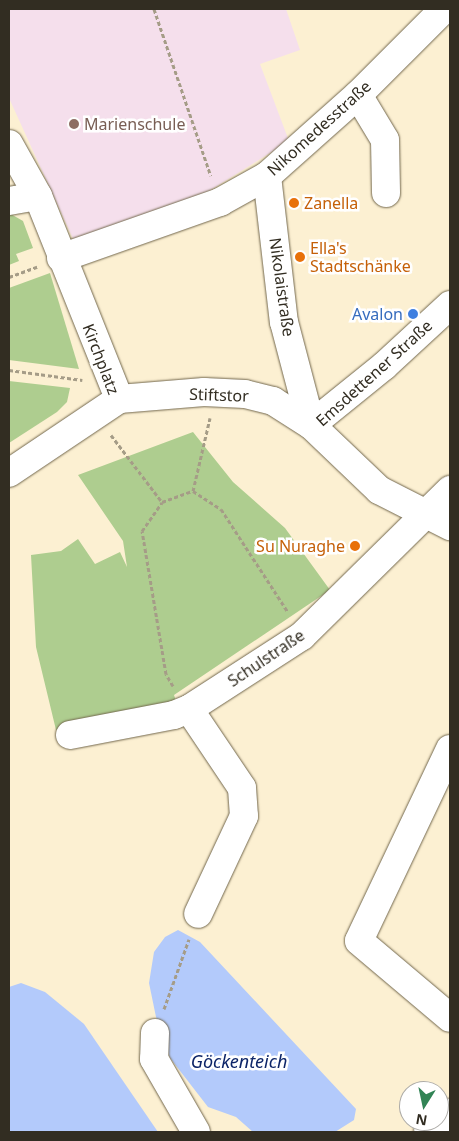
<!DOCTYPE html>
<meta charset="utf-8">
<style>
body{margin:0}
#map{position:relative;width:459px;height:1141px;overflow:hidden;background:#fcf0d2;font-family:"Noto Sans",sans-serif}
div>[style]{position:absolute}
.education>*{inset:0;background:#f5dfec}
.green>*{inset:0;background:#aecd8f}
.water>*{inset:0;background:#b3cafb}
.path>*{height:3px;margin-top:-1.5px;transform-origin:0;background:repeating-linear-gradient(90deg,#a59c87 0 4px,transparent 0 6.5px)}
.roads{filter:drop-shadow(0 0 1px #72674d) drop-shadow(0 0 1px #72674d)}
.minor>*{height:28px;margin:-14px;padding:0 14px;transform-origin:14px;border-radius:14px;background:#fff}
.dots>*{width:14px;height:14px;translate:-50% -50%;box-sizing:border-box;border:2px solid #fff;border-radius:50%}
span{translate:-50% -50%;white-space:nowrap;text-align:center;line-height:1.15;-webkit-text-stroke:5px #fff;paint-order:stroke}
.education-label{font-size:16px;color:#785e54}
.left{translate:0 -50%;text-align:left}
.street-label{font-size:16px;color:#322d22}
.food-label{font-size:16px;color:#c56008}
.right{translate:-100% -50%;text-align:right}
.shop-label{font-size:16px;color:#366cbe}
.water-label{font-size:18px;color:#0d2568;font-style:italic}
.frame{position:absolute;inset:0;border:10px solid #322d22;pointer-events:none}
.north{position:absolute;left:399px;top:1081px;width:50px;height:50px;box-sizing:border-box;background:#fff;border:1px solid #adaba7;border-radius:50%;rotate:190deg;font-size:14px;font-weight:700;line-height:20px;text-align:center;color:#322d22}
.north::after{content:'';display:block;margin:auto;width:18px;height:22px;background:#328455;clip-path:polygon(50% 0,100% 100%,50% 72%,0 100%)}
</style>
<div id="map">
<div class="education">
<i style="clip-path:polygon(9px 9px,286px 9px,300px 50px,260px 64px,289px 141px,209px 191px,74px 241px,9px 98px)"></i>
</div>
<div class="green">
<i style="clip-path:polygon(9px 213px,23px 221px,33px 248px,16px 254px,19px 261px,9px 265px)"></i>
<i style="clip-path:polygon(50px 273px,79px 369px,9px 360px,9px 288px)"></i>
<i style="clip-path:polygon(9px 381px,70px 388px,67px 402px,57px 412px,9px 443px)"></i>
<i style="clip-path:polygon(193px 432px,233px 482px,285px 528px,330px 590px,174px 695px,178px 707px,56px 730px,36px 647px,31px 555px,61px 551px,78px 539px,95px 564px,120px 552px,127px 567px,123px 541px,78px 475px)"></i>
</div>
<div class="water">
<i style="clip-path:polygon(178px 930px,200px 942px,356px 1109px,354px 1120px,335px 1132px,253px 1132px,236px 1117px,208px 1107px,170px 1058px,156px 1017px,149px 983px,154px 952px,165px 937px)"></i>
<i style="clip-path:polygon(21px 983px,45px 992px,84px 1024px,158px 1132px,9px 1132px,9px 987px)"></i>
</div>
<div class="path">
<i style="left:154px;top:9px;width:176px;rotate:71.2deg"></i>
<i style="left:9px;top:277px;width:30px;rotate:-20deg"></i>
<i style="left:9px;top:370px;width:74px;rotate:7.8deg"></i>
<i style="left:111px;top:435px;width:84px;rotate:52.7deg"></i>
<i style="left:193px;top:491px;width:33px;rotate:33deg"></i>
<i style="left:221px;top:509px;width:123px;rotate:57deg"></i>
<i style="left:173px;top:686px;width:14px;rotate:-120deg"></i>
<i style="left:166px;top:674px;width:145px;rotate:-99.5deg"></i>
<i style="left:142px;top:531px;width:35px;rotate:-55deg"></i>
<i style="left:162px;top:502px;width:33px;rotate:-20deg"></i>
<i style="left:193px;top:491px;width:75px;rotate:-76.9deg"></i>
<i style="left:164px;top:1009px;width:74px;rotate:-70.3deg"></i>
</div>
<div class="roads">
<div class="minor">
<i style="left:358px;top:95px;width:52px;rotate:59deg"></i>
<i style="left:385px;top:140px;width:53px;rotate:88.9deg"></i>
<i style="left:9px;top:144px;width:60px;rotate:60.9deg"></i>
<i style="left:38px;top:196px;width:219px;rotate:68.2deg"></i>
<i style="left:267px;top:176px;width:147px;rotate:83.4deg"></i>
<i style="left:284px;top:322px;width:106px;rotate:75.3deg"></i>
<i style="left:9px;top:201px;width:29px;rotate:-10deg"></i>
<i style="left:61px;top:258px;width:169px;rotate:-19.4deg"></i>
<i style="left:220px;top:202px;width:54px;rotate:-29deg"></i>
<i style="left:267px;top:176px;width:122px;rotate:-41.7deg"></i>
<i style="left:358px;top:95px;width:122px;rotate:-45deg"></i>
<i style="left:311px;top:425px;width:94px;rotate:-38.9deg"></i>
<i style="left:384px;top:366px;width:90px;rotate:-42.7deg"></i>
<i style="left:9px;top:473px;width:133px;rotate:-33.9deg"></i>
<i style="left:119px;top:399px;width:85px;rotate:-4.7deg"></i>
<i style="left:204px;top:392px;width:41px;rotate:2.8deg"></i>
<i style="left:245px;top:394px;width:29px;rotate:14deg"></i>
<i style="left:273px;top:401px;width:45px;rotate:32.3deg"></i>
<i style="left:311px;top:425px;width:94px;rotate:43.7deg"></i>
<i style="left:379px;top:490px;width:80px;rotate:26.9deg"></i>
<i style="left:189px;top:709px;width:95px;rotate:56.1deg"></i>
<i style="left:242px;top:788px;width:28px;rotate:86deg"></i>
<i style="left:244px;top:816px;width:108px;rotate:115.1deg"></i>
<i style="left:70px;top:735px;width:106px;rotate:-10.9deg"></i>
<i style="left:174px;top:715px;width:16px;rotate:-22deg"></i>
<i style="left:189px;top:709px;width:135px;rotate:-32.9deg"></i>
<i style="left:302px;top:636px;width:208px;rotate:-44.6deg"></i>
<i style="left:450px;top:749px;width:212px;rotate:115.4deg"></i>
<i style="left:359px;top:941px;width:119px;rotate:40.2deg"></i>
<i style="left:155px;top:1033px;width:26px;rotate:92deg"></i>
<i style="left:154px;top:1059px;width:84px;rotate:60.1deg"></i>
<i style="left:428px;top:1132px;width:29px;rotate:-41deg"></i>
</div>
</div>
<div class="dots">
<i style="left:74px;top:124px;background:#8d6e63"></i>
<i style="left:294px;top:203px;background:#e8710a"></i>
<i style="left:300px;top:257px;background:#e8710a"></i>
<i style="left:413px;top:314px;background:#3f7fe0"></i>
<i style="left:355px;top:546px;background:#e8710a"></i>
</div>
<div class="education-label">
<span class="left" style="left:84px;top:124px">Marienschule</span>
</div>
<div class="street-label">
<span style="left:319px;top:128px;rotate:-42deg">Nikomedesstraße</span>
<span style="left:282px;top:287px;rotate:82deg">Nikolaistraße</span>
<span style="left:101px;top:359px;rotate:69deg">Kirchplatz</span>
<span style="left:374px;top:373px;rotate:-42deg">Emsdettener Straße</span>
<span style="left:219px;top:395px;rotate:2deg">Stiftstor</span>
<span style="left:266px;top:658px;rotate:-34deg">Schulstraße</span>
</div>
<div class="food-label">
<span class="left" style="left:304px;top:203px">Zanella</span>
<span class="left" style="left:310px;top:257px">Ella's<br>Stadtschänke</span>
<span class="right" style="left:345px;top:546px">Su Nuraghe</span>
</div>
<div class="shop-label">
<span class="right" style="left:403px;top:314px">Avalon</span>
</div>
<div class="water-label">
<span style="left:239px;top:1061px">Göckenteich</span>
</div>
<div class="frame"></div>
<div class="north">N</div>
</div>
